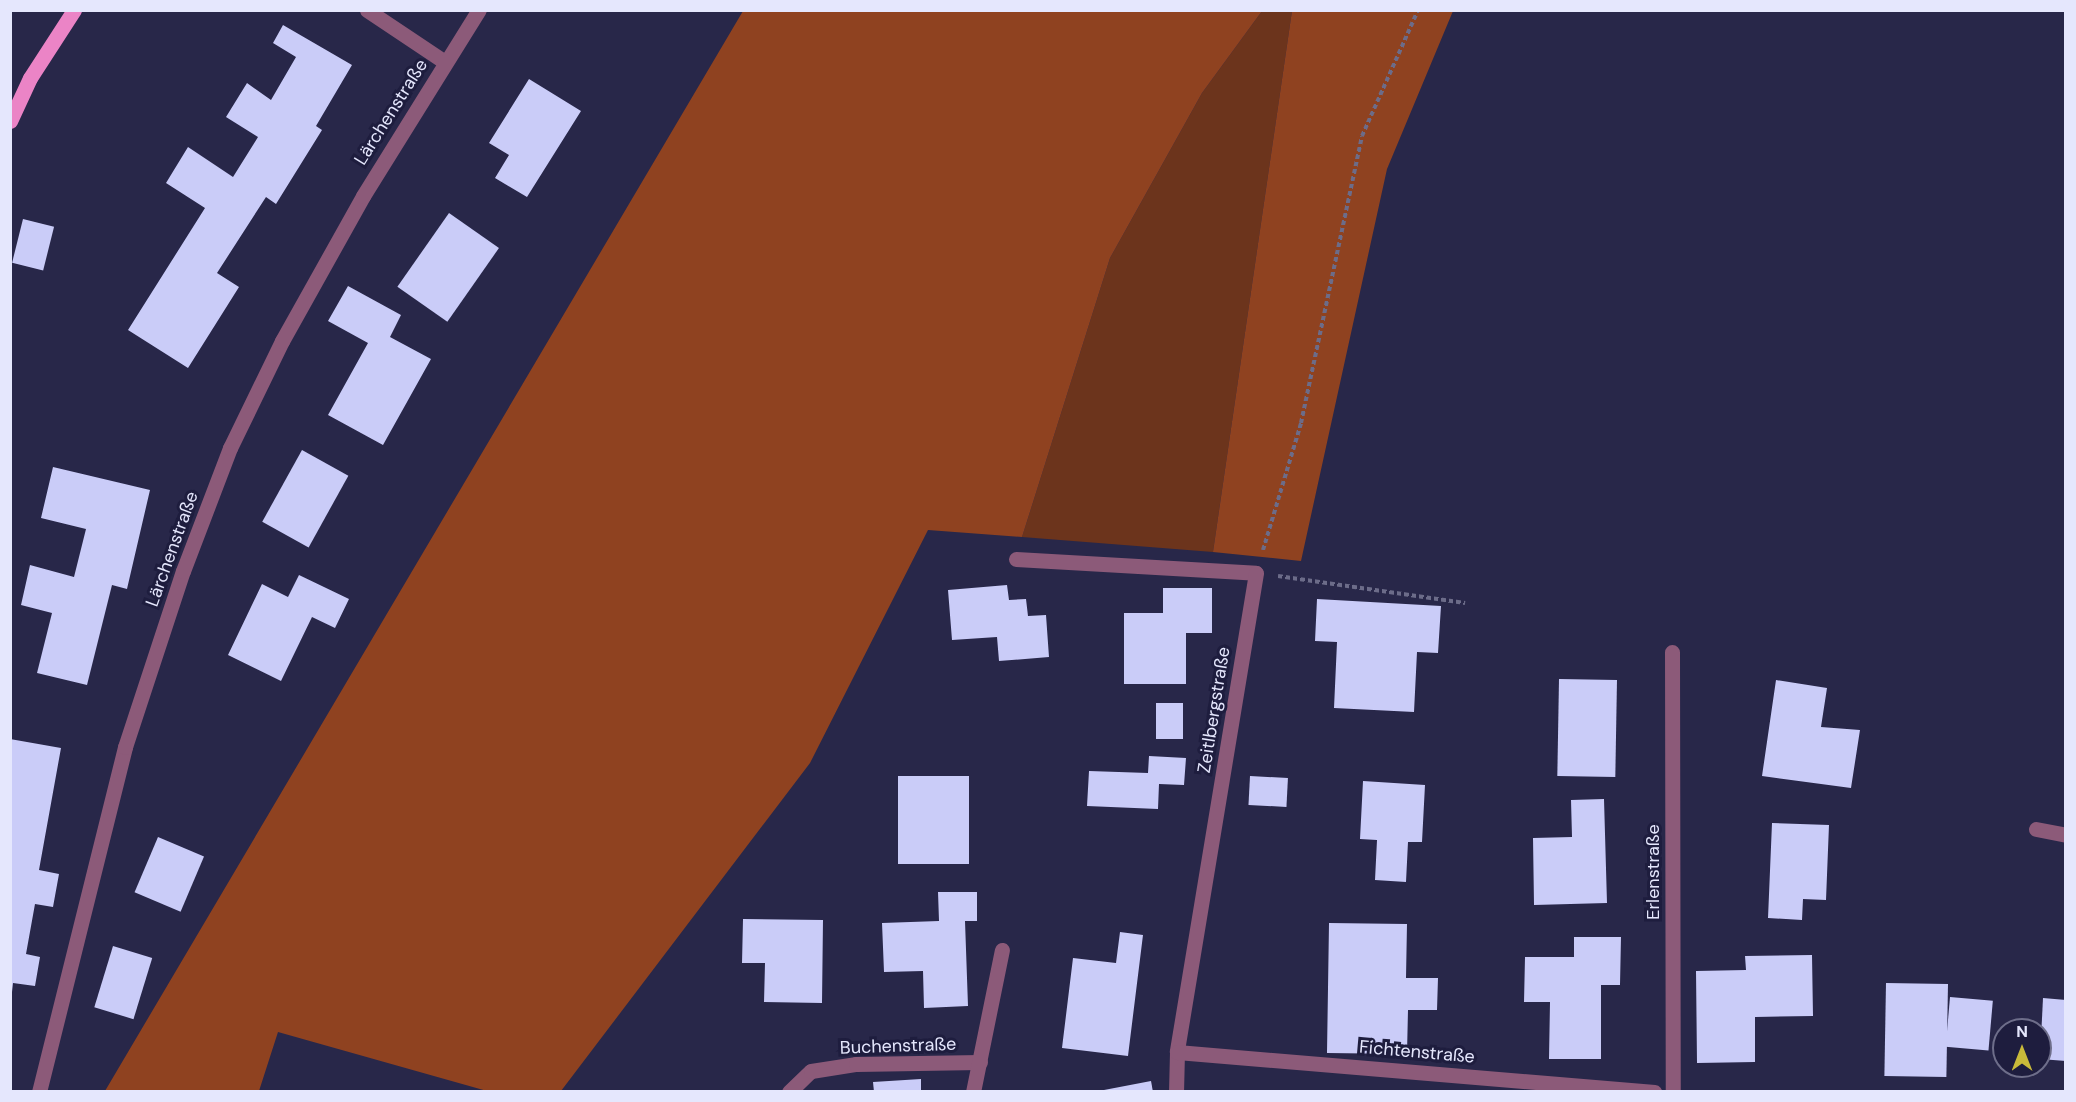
<!DOCTYPE html>
<meta charset="utf-8">
<style>
body{margin:0}
#map{position:relative;width:2076px;height:1102px;overflow:hidden;background:#282749;font-family:"DM Sans",sans-serif}
div>[style]{position:absolute}
.green>*{inset:0;background:#6c341c}
.forest>*{inset:0;background:#8f4220}
.building>*{inset:0;background:#caccf8;transform-origin:0 0}
.path>*{height:4px;margin-top:-2px;transform-origin:0;background:repeating-linear-gradient(90deg,#6c6c89 0 4.5px,transparent 0 7.5px)}
.minor>*{height:15px;margin:-7.5px;padding:0 7.5px;transform-origin:7.5px;border-radius:7.5px;background:#8c5a79}
.major>*{height:15px;margin:-7.5px;padding:0 7.5px;transform-origin:7.5px;border-radius:7.5px;background:#eb84c6}
span{translate:-50% -50%;white-space:nowrap;text-align:center;line-height:1.15;-webkit-text-stroke:6px #1e1d3e;paint-order:stroke}
.street-label{font-size:18px;color:#e5e7fd}
.frame{position:absolute;inset:0;border:12px solid #e5e7fd;pointer-events:none}
.north{position:absolute;left:1992px;top:1018px;width:60px;height:60px;box-sizing:border-box;background:#1e1d3e;border:2px solid #6e6e8a;border-radius:50%;rotate:0deg;font-size:16px;font-weight:700;line-height:24px;text-align:center;color:#e5e7fd}
.north::after{content:'';display:block;margin:auto;width:21px;height:27px;background:#c9ba3a;clip-path:polygon(50% 0,100% 100%,50% 72%,0 100%)}
</style>
<div id="map">
<div class="green">
<i style="clip-path:polygon(1262px 11px,1292px 11px,1213px 552px,1022px 537px,1110px 258px,1202px 93px)"></i>
</div>
<div class="forest">
<i style="clip-path:polygon(743px 11px,1262px 11px,1202px 93px,1110px 258px,1022px 537px,928px 530px,810px 763px,561px 1091px,487px 1091px,278px 1032px,259px 1091px,105px 1091px)"></i>
<i style="clip-path:polygon(1292px 11px,1453px 11px,1387px 169px,1301px 561px,1213px 552px)"></i>
</div>
<div class="building">
<i style="clip-path:polygon(283px 25px,352px 65px,316px 126px,322px 130px,276px 204px,266px 197px,217px 273px,239px 287px,188px 368px,128px 330px,205px 208px,166px 183px,188px 147px,233px 177px,258px 137px,226px 117px,247px 83px,271px 100px,296px 57px,273px 43px)"></i>
<i style="clip-path:polygon(529px 79px,581px 111px,527px 197px,495px 178px,509px 155px,489px 143px)"></i>
<i style="left:449px;top:213px;width:61px;height:90px;rotate:35deg"></i>
<i style="left:23px;top:219px;width:32px;height:45px;rotate:14deg"></i>
<i style="clip-path:polygon(348px 286px,401px 315px,390px 337px,431px 359px,383px 445px,328px 415px,368px 343px,328px 321px)"></i>
<i style="left:302px;top:450px;width:53px;height:82px;rotate:29deg"></i>
<i style="clip-path:polygon(53px 467px,150px 490px,127px 589px,112px 585px,87px 685px,37px 673px,52px 613px,21px 605px,30px 565px,74px 577px,86px 529px,41px 518px)"></i>
<i style="clip-path:polygon(299px 575px,349px 599px,335px 628px,312px 617px,281px 681px,228px 655px,262px 584px,288px 597px)"></i>
<i style="clip-path:polygon(1007px 585px,1009px 600px,1026px 599px,1028px 616px,1046px 615px,1049px 657px,999px 661px,997px 637px,952px 640px,948px 590px)"></i>
<i style="clip-path:polygon(1163px 588px,1212px 588px,1212px 633px,1186px 633px,1186px 684px,1124px 684px,1124px 613px,1163px 613px)"></i>
<i style="clip-path:polygon(1317px 599px,1441px 606px,1438px 653px,1417px 652px,1414px 712px,1334px 708px,1337px 642px,1315px 641px)"></i>
<i style="left:1559px;top:679px;width:58px;height:97px;rotate:1deg"></i>
<i style="clip-path:polygon(1776px 680px,1827px 688px,1821px 727px,1860px 730px,1851px 788px,1762px 776px)"></i>
<i style="left:1156px;top:703px;width:27px;height:36px"></i>
<i style="clip-path:polygon(10px 739px,61px 748px,39px 870px,59px 874px,53px 907px,35px 904px,26px 954px,40px 957px,35px 986px,13px 983px,12px 992px)"></i>
<i style="clip-path:polygon(1149px 756px,1186px 758px,1184px 785px,1159px 784px,1158px 809px,1087px 806px,1089px 771px,1148px 773px)"></i>
<i style="left:898px;top:776px;width:71px;height:88px"></i>
<i style="left:1250px;top:776px;width:38px;height:29px;rotate:3deg"></i>
<i style="clip-path:polygon(1363px 781px,1425px 785px,1422px 842px,1408px 842px,1406px 882px,1375px 880px,1377px 840px,1360px 839px)"></i>
<i style="clip-path:polygon(1604px 799px,1607px 903px,1534px 905px,1533px 838px,1572px 837px,1571px 800px)"></i>
<i style="clip-path:polygon(1772px 823px,1829px 825px,1826px 900px,1803px 899px,1802px 920px,1768px 918px)"></i>
<i style="left:158px;top:837px;width:50px;height:60px;rotate:23deg"></i>
<i style="clip-path:polygon(938px 892px,977px 892px,977px 921px,965px 921px,968px 1006px,924px 1008px,923px 971px,884px 972px,882px 923px,939px 921px)"></i>
<i style="clip-path:polygon(743px 919px,823px 920px,822px 1003px,764px 1002px,765px 963px,742px 963px)"></i>
<i style="clip-path:polygon(1329px 923px,1407px 924px,1406px 978px,1438px 978px,1437px 1010px,1408px 1010px,1407px 1054px,1327px 1053px)"></i>
<i style="clip-path:polygon(1120px 932px,1143px 935px,1128px 1056px,1062px 1048px,1073px 958px,1116px 963px)"></i>
<i style="clip-path:polygon(1574px 937px,1621px 937px,1620px 985px,1601px 985px,1601px 1059px,1549px 1059px,1550px 1002px,1524px 1002px,1525px 957px,1574px 957px)"></i>
<i style="left:113px;top:946px;width:41px;height:64px;rotate:17deg"></i>
<i style="clip-path:polygon(1812px 955px,1813px 1016px,1755px 1017px,1755px 1062px,1697px 1063px,1696px 971px,1746px 970px,1745px 956px)"></i>
<i style="left:1886px;top:983px;width:62px;height:93px;rotate:1deg"></i>
<i style="left:1950px;top:997px;width:43px;height:50px;rotate:5deg"></i>
<i style="clip-path:polygon(2043px 998px,2066px 1000px,2066px 1061px,2040px 1059px)"></i>
<i style="clip-path:polygon(921px 1079px,921px 1092px,874px 1092px,873px 1082px)"></i>
<i style="clip-path:polygon(1151px 1081px,1153px 1092px,1104px 1092px,1104px 1090px)"></i>
</div>
<div class="path">
<i style="left:1263px;top:550px;width:133px;rotate:-73.3deg"></i>
<i style="left:1301px;top:423px;width:293px;rotate:-78deg"></i>
<i style="left:1362px;top:136px;width:138px;rotate:-66deg"></i>
<i style="left:1278px;top:576px;width:189px;rotate:8.2deg"></i>
</div>
<div class="minor">
<i style="left:367px;top:10px;width:94px;rotate:33.7deg"></i>
<i style="left:1016px;top:559px;width:240px;rotate:3.3deg"></i>
<i style="left:1256px;top:573px;width:485px;rotate:99.4deg"></i>
<i style="left:1177px;top:1052px;width:40px;rotate:91.4deg"></i>
<i style="left:1672px;top:652px;width:440px;rotate:89.9deg"></i>
<i style="left:2036px;top:829px;width:31px;rotate:11deg"></i>
<i style="left:1177px;top:1052px;width:479px;rotate:4.8deg"></i>
<i style="left:39px;top:1092px;width:356px;rotate:-76deg"></i>
<i style="left:125px;top:747px;width:185px;rotate:-71.8deg"></i>
<i style="left:183px;top:571px;width:132px;rotate:-69.1deg"></i>
<i style="left:230px;top:448px;width:119px;rotate:-64.1deg"></i>
<i style="left:282px;top:341px;width:166px;rotate:-60.8deg"></i>
<i style="left:363px;top:196px;width:219px;rotate:-58.1deg"></i>
<i style="left:789px;top:1092px;width:30px;rotate:-44deg"></i>
<i style="left:811px;top:1071px;width:46px;rotate:-8.8deg"></i>
<i style="left:856px;top:1064px;width:124px;rotate:-0.9deg"></i>
<i style="left:973px;top:1092px;width:145px;rotate:-78.5deg"></i>
</div>
<div class="major">
<i style="left:10px;top:121px;width:47px;rotate:-65.1deg"></i>
<i style="left:30px;top:78px;width:81px;rotate:-57.1deg"></i>
</div>
<div class="street-label">
<span style="left:391px;top:112px;rotate:-58deg">Lärchenstraße</span>
<span style="left:172px;top:549px;rotate:-70deg">Lärchenstraße</span>
<span style="left:1214px;top:710px;rotate:-81deg">Zeitlbergstraße</span>
<span style="left:1653px;top:872px;rotate:-90deg">Erlenstraße</span>
<span style="left:898px;top:1046px;rotate:-2deg">Buchenstraße</span>
<span style="left:1417px;top:1052px;rotate:5deg">Fichtenstraße</span>
</div>
<div class="frame"></div>
<div class="north">N</div>
</div>
